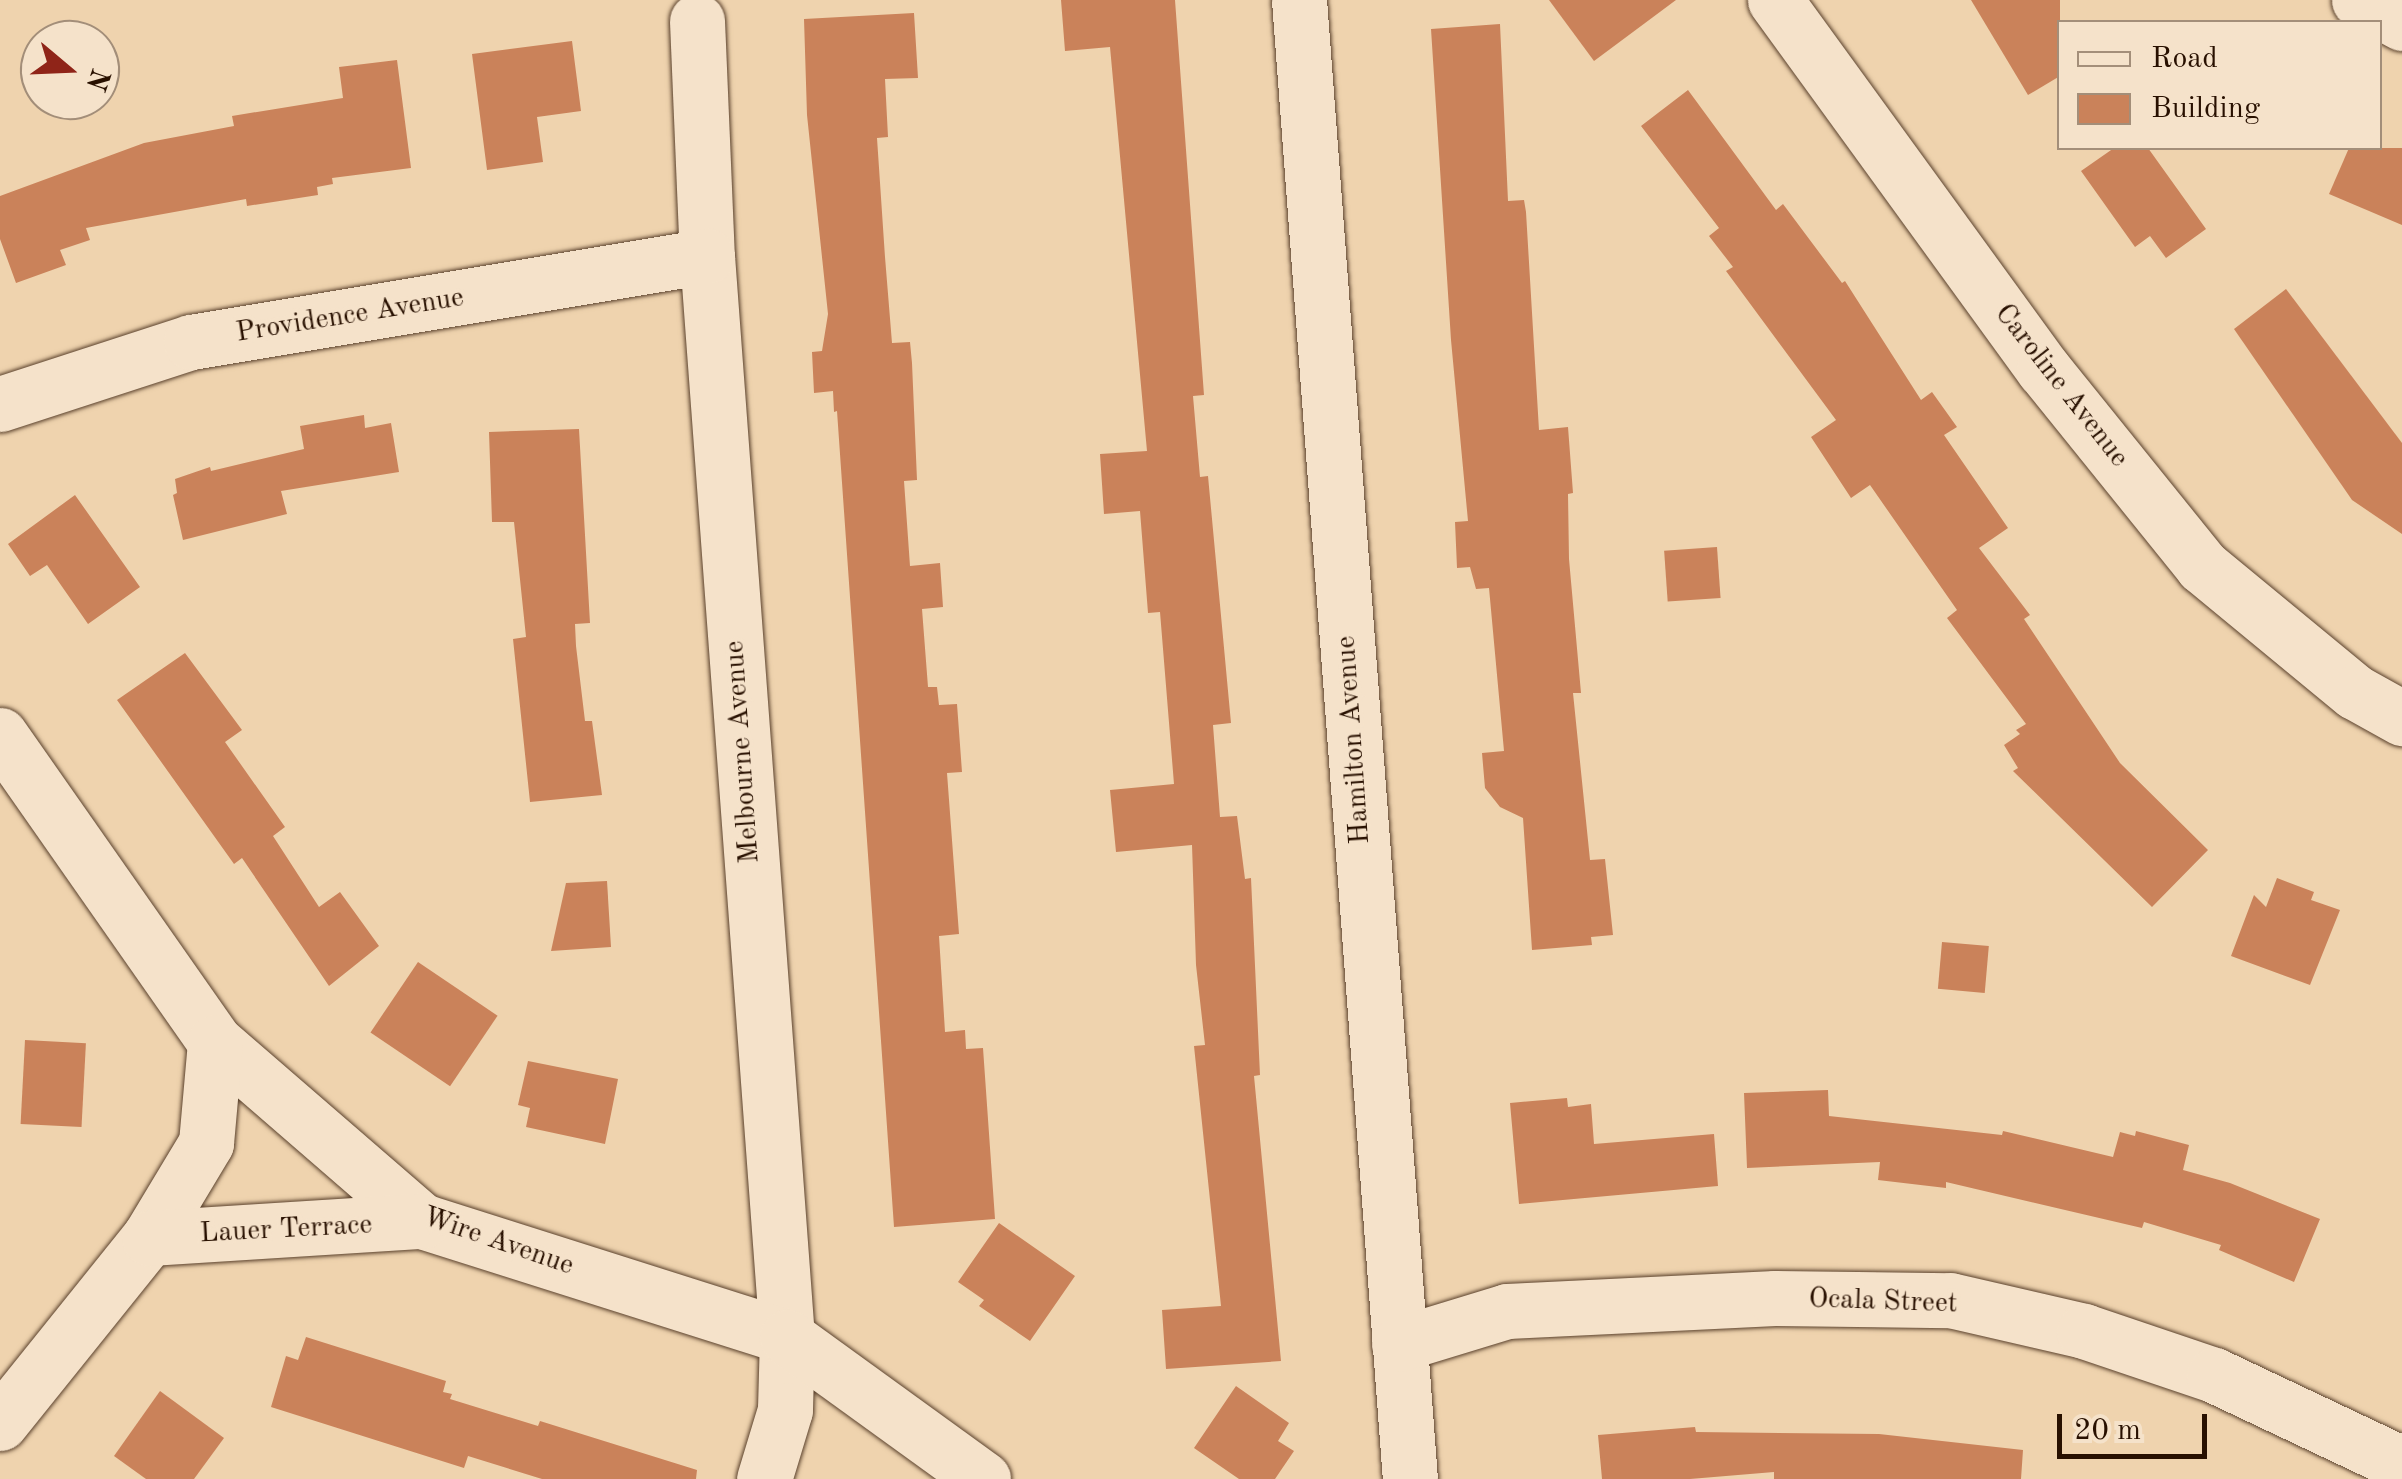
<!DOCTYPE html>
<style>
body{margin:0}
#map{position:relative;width:2402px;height:1479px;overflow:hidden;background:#efd3ae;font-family:"Old Standard TT",serif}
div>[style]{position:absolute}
.building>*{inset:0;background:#ca825a;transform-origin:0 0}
.roads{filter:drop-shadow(0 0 2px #5a412c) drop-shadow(0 0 2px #5a412c)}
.minor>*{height:55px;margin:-27.5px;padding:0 27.5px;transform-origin:27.5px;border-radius:27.5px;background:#f5e2ca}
span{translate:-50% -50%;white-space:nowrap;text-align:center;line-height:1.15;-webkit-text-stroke:8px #f5e2ca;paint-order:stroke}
.street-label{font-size:28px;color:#281000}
.legend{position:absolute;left:2057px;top:20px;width:325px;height:130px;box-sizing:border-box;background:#f5e2ca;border:2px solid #a38e79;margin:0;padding:12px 18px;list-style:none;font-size:30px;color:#281000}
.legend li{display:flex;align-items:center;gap:20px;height:50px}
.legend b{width:50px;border:2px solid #a38e79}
.north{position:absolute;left:20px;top:20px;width:100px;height:100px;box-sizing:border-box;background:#f5e2ca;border:2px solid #a38e79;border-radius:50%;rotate:109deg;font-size:28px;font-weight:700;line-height:40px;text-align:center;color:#281000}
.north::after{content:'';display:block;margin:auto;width:35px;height:45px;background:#8f2418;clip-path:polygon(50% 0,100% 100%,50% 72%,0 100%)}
.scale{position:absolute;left:2057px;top:1414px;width:150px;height:45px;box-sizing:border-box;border:5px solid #281000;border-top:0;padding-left:12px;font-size:30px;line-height:35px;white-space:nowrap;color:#281000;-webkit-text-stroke:8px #f5e2ca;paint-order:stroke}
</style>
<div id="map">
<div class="building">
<i style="clip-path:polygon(1061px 0,1175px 0,1204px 395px,1193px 396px,1200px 477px,1208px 476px,1231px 723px,1213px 725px,1220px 817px,1237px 816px,1245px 879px,1251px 878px,1260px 1075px,1254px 1076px,1281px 1361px,1166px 1369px,1162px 1310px,1221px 1306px,1194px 1046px,1205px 1045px,1196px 965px,1192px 845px,1116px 852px,1110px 790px,1174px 784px,1160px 612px,1148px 613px,1140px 511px,1104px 514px,1100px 454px,1147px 451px,1110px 47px,1065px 51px)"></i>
<i style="clip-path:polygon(1549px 0,1676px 0,1594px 61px)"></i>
<i style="clip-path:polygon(1971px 0,2060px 0,2060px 76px,2028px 95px)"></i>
<i style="clip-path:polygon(914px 13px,918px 78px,885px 79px,888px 137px,877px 138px,885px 257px,892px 343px,910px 342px,912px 363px,917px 480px,904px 481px,910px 566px,940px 563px,943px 607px,922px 609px,928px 687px,937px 687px,939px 705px,957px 704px,962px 772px,947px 773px,959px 934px,939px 936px,945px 1032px,965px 1030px,966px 1049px,983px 1048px,995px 1219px,894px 1227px,837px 411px,834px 412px,833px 391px,814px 393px,812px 352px,822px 351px,828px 314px,807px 115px,804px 19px)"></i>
<i style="clip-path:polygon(1500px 24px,1508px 201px,1524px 200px,1526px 212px,1539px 430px,1568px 427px,1573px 493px,1568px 494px,1569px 559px,1581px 693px,1573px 693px,1590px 860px,1605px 859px,1613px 935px,1591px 937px,1592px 945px,1532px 950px,1523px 818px,1500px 807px,1485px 788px,1482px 753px,1504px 751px,1489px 588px,1476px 589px,1470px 567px,1457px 568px,1455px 522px,1468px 521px,1451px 340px,1431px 29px)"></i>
<i style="clip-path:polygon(572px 41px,581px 111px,537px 117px,543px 162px,487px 170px,472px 54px)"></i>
<i style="clip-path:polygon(397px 60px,411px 168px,332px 178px,333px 184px,317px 187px,318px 195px,247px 206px,246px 199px,86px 228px,90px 240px,60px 250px,66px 265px,16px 283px,0 239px,0 196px,144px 143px,234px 126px,232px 116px,343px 98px,339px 67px)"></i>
<i style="clip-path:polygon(1688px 90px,1776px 210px,1783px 204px,1842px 283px,1845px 281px,1921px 400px,1932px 392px,1957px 427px,1944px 435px,2008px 528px,1979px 548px,2030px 615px,2024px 619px,2120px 763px,2208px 850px,2152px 907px,2013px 771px,2018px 768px,2004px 745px,2020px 734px,2016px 730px,2026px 724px,1947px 618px,1957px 610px,1870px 485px,1851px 498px,1811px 437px,1836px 420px,1726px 271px,1733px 267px,1709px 236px,1719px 228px,1641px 126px)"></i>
<i style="clip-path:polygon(2114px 148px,2148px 148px,2206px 229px,2166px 258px,2150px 236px,2135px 247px,2081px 171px)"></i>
<i style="clip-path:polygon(2349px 148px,2402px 148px,2402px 225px,2329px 194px)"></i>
<i style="clip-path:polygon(2286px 289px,2402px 443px,2402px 534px,2352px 500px,2234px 329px)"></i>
<i style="clip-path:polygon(364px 415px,365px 428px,391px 423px,399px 472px,281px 491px,287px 514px,183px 540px,173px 495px,177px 493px,175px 479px,210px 467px,211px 471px,304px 449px,300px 426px)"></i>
<i style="clip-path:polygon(579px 429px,590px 623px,575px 624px,576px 646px,585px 721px,592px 721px,602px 795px,530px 802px,513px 639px,526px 637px,514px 522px,492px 522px,489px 432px)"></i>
<i style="clip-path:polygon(75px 495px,140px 587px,88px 624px,47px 565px,30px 576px,8px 544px)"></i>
<i style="left:1717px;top:547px;width:51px;height:53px;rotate:86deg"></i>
<i style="clip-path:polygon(185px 653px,242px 730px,225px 742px,285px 827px,273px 836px,319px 907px,340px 892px,379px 946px,329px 986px,242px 858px,234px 864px,117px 700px)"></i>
<i style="clip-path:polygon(2277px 878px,2314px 892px,2311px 900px,2340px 910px,2310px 985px,2231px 956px,2254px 895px,2266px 907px)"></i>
<i style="clip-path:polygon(607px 881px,611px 947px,551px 951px,566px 883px)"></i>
<i style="left:1942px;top:942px;width:47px;height:47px;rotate:5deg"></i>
<i style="left:418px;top:962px;width:96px;height:85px;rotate:34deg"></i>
<i style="left:25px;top:1040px;width:61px;height:84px;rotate:3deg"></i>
<i style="clip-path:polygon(528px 1061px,618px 1079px,605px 1144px,526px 1127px,530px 1108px,518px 1105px)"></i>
<i style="clip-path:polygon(1828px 1090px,1829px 1116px,2002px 1135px,2003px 1131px,2113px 1157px,2120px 1132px,2135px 1136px,2136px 1131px,2189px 1145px,2183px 1170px,2230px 1183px,2320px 1219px,2294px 1282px,2219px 1250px,2221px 1245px,2144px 1222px,2142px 1228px,1946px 1182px,1946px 1188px,1878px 1180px,1880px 1162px,1747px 1168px,1744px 1093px)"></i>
<i style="clip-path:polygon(1567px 1098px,1568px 1107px,1591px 1104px,1594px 1144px,1714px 1134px,1718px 1186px,1519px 1204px,1510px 1103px)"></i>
<i style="clip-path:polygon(999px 1223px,1075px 1276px,1030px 1341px,979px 1306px,984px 1300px,958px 1282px)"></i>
<i style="clip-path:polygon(306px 1337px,446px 1381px,443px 1392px,452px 1394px,450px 1399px,538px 1426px,540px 1421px,697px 1470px,696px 1479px,542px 1479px,468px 1456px,464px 1468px,271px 1407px,286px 1356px,298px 1360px)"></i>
<i style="clip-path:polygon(1236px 1386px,1289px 1423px,1278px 1441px,1294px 1451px,1275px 1479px,1239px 1479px,1194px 1448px)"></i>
<i style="clip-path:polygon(160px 1391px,224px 1438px,194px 1479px,146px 1479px,114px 1456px)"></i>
<i style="clip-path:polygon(1695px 1427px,1696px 1432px,1879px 1434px,2023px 1450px,2021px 1479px,1774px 1479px,1774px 1472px,1690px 1479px,1602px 1479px,1598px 1435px)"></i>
</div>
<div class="roads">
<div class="minor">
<i style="left:1299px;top:0;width:1483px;rotate:85.71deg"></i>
<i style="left:1775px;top:0;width:457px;rotate:54deg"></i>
<i style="left:2044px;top:370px;width:252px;rotate:51.1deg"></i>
<i style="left:2202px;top:566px;width:198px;rotate:39.5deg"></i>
<i style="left:2355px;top:692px;width:54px;rotate:29deg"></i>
<i style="left:2359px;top:0;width:49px;rotate:28.1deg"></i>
<i style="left:697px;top:21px;width:235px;rotate:87.6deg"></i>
<i style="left:707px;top:256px;width:1084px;rotate:85.77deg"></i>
<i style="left:787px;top:1337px;width:73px;rotate:91.6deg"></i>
<i style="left:785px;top:1410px;width:72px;rotate:106.9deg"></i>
<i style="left:0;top:404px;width:201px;rotate:-18deg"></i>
<i style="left:191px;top:342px;width:523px;rotate:-9.46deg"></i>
<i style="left:0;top:735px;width:375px;rotate:55deg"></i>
<i style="left:215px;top:1042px;width:274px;rotate:40.9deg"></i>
<i style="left:422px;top:1221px;width:383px;rotate:17.6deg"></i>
<i style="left:787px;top:1337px;width:242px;rotate:35.9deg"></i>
<i style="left:149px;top:1238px;width:111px;rotate:-59deg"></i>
<i style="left:206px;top:1143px;width:101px;rotate:-84.9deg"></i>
<i style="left:1399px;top:1344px;width:113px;rotate:-17deg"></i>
<i style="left:1507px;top:1311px;width:268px;rotate:-2.8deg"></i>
<i style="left:1775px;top:1298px;width:175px;rotate:0.7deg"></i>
<i style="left:1950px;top:1300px;width:138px;rotate:13deg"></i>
<i style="left:2084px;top:1331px;width:137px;rotate:18.7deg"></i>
<i style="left:2214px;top:1375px;width:208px;rotate:25.3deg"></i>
<i style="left:0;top:1423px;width:238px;rotate:-51.2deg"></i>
<i style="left:149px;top:1238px;width:274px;rotate:-3.6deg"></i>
</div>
</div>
<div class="street-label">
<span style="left:350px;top:316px;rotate:-9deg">Providence Avenue</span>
<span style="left:2061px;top:386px;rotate:52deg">Caroline Avenue</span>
<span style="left:1354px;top:740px;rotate:-94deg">Hamilton Avenue</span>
<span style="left:743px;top:752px;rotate:-94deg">Melbourne Avenue</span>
<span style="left:286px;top:1230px;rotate:-3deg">Lauer Terrace</span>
<span style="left:498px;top:1242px;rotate:19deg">Wire Avenue</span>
<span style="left:1883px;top:1302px;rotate:2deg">Ocala Street</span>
</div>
<ul class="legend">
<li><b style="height:12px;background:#f5e2ca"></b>Road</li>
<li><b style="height:28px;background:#ca825a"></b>Building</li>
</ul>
<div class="north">N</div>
<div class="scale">20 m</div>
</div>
